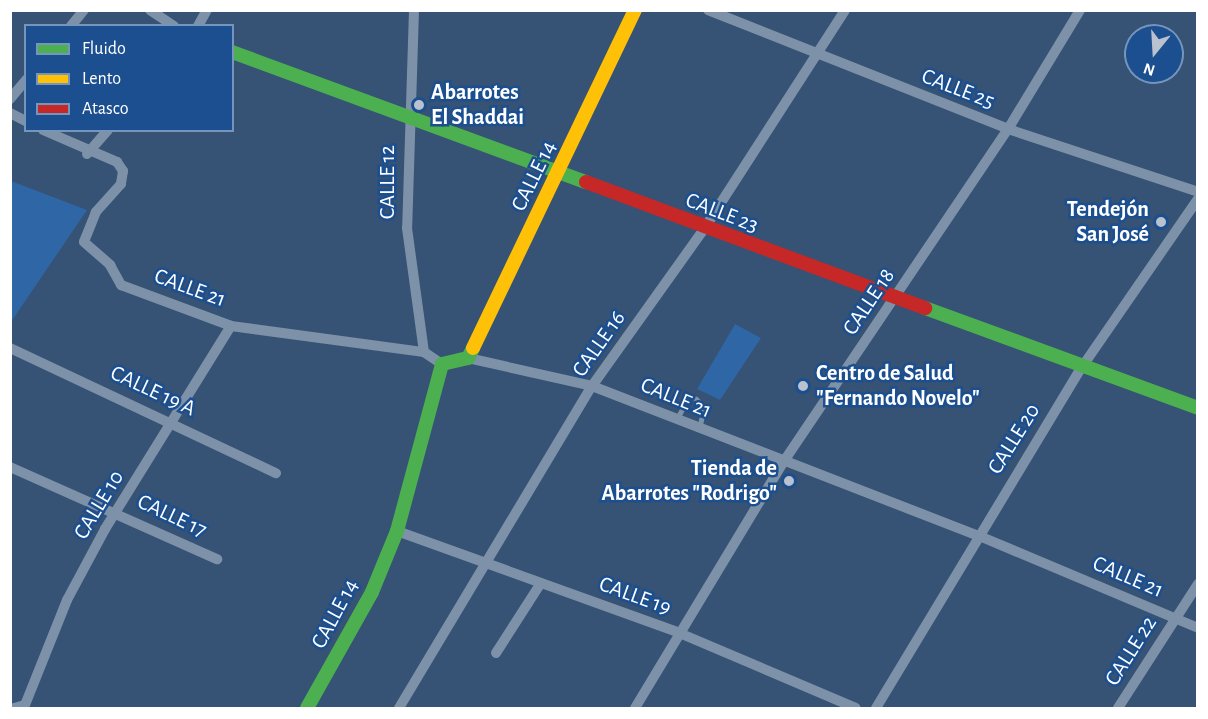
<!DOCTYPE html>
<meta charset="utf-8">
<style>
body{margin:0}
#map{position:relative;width:1208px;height:719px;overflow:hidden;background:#365274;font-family:"Alegreya Sans",sans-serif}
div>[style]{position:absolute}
.green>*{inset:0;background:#2f66a5}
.lane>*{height:5px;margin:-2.5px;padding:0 2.5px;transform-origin:2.5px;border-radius:2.5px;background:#7d92a8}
.street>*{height:10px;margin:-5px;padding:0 5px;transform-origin:5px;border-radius:5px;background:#7d92a8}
.fast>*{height:14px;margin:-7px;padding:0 7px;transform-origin:7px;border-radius:7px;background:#4caf50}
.slow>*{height:14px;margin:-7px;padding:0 7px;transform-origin:7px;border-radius:7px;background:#ffc107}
.jam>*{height:14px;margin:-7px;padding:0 7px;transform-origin:7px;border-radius:7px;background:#c62828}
.dots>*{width:16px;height:16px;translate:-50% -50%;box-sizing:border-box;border:3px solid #1b4f8f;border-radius:50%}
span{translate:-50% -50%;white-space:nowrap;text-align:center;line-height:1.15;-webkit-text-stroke:5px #1b4f8f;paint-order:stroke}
.street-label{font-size:22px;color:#fff}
.poi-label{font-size:22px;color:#fff;font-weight:700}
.left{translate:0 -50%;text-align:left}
.right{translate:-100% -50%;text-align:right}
.frame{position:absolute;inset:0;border:12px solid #fff;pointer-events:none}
.legend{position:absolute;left:24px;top:24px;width:210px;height:108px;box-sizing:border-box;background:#1b4f8f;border:2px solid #7695bc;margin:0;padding:8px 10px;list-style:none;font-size:18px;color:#fff}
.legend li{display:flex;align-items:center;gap:12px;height:30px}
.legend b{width:30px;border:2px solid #7695bc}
.north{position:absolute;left:1124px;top:24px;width:60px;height:60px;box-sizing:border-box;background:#1b4f8f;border:2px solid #7695bc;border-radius:50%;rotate:198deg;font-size:16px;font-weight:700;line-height:24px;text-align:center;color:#fff}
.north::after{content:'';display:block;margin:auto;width:21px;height:27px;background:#b9c2ce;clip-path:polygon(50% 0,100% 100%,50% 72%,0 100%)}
</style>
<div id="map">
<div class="green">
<i style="clip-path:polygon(11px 181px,87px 210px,11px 322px)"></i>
<i style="clip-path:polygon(735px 324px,761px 338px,720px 400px,697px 389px)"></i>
</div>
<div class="lane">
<i style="left:677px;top:418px;width:24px;rotate:-60deg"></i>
<i style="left:689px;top:397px;width:7px;rotate:16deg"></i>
<i style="left:696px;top:399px;width:11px;rotate:45deg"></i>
<i style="left:704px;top:407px;width:22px;rotate:103deg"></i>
</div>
<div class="street">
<i style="left:150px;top:10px;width:29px;rotate:34deg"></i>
<i style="left:414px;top:10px;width:218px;rotate:91.8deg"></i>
<i style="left:407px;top:228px;width:125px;rotate:82.2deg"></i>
<i style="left:708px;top:10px;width:323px;rotate:21.6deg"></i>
<i style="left:1008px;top:129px;width:200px;rotate:18.3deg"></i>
<i style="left:71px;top:26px;width:21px;rotate:-51deg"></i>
<i style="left:198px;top:26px;width:18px;rotate:-61deg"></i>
<i style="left:10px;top:99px;width:25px;rotate:-50deg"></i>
<i style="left:10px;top:113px;width:18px;rotate:27deg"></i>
<i style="left:43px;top:130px;width:81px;rotate:23.4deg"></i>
<i style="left:117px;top:162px;width:11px;rotate:56deg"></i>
<i style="left:123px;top:171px;width:13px;rotate:99deg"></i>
<i style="left:121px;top:184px;width:38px;rotate:132deg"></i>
<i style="left:96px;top:212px;width:32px;rotate:112deg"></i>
<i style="left:84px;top:242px;width:35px;rotate:41deg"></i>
<i style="left:110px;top:265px;width:23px;rotate:61deg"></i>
<i style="left:121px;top:285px;width:117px;rotate:20.4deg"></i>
<i style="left:231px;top:326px;width:195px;rotate:7.7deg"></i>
<i style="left:424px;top:352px;width:22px;rotate:34deg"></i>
<i style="left:87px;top:154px;width:32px;rotate:-49deg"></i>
<i style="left:10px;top:348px;width:294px;rotate:25.2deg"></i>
<i style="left:468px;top:358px;width:127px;rotate:12.7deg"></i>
<i style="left:592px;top:386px;width:413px;rotate:21.2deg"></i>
<i style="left:977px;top:535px;width:240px;rotate:22.8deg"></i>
<i style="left:10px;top:467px;width:227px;rotate:24deg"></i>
<i style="left:397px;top:531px;width:298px;rotate:19.8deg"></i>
<i style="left:677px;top:632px;width:194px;rotate:23deg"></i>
<i style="left:496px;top:653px;width:83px;rotate:-57.3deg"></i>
<i style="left:14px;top:708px;width:11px;rotate:-15deg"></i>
<i style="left:25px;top:705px;width:113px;rotate:-68.2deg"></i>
<i style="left:67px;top:600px;width:81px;rotate:-61.8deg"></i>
<i style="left:105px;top:529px;width:239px;rotate:-58.2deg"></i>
<i style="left:399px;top:708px;width:375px;rotate:-59.1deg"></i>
<i style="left:592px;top:386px;width:193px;rotate:-54.5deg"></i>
<i style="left:704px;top:229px;width:260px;rotate:-57.2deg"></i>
<i style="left:635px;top:708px;width:285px;rotate:-58.9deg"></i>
<i style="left:782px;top:464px;width:404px;rotate:-56deg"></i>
<i style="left:1008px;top:129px;width:139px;rotate:-58.8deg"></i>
<i style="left:876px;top:708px;width:398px;rotate:-58.9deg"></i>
<i style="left:1082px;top:367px;width:204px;rotate:-55.4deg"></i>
<i style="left:1118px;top:708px;width:148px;rotate:-57.2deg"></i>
</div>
<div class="fast">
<i style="left:232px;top:52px;width:377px;rotate:20.2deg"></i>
<i style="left:925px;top:308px;width:291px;rotate:20.1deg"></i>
<i style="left:307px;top:708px;width:133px;rotate:-60.7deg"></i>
<i style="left:372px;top:592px;width:66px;rotate:-67.7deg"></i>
<i style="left:397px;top:531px;width:173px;rotate:-74.9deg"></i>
<i style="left:442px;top:364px;width:27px;rotate:-13deg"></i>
<i style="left:468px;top:358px;width:11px;rotate:-63deg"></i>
</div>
<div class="slow">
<i style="left:473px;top:348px;width:375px;rotate:-64.4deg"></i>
</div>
<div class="jam">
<i style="left:586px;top:182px;width:362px;rotate:20.4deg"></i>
</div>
<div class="dots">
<i style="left:419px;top:105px;background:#b9c2ce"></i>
<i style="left:1161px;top:222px;background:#b9c2ce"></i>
<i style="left:803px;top:386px;background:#b9c2ce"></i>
<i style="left:789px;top:481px;background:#b9c2ce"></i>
</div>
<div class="street-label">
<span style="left:958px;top:89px;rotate:21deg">CALLE 25</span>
<span style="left:534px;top:176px;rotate:-64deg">CALLE 14</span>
<span style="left:388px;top:182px;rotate:-90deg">CALLE 12</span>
<span style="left:722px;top:213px;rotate:21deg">CALLE 23</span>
<span style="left:190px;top:288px;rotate:20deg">CALLE 21</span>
<span style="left:869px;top:302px;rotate:-56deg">CALLE 18</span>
<span style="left:599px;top:344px;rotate:-55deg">CALLE 16</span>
<span style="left:153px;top:391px;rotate:25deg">CALLE 19 A</span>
<span style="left:676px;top:398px;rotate:22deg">CALLE 21</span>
<span style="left:1014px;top:439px;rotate:-58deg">CALLE 20</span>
<span style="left:99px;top:505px;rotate:-59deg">CALLE 10</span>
<span style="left:172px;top:516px;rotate:25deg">CALLE 17</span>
<span style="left:1128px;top:577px;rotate:23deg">CALLE 21</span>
<span style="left:635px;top:596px;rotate:20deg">CALLE 19</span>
<span style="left:335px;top:614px;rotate:-62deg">CALLE 14</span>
<span style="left:1131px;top:651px;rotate:-58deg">CALLE 22</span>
</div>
<div class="poi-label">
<span class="left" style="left:431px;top:105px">Abarrotes<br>El Shaddai</span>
<span class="right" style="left:1149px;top:222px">Tendejón<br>San José</span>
<span class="left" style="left:816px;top:386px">Centro de Salud<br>"Fernando Novelo"</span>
<span class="right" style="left:777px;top:481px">Tienda de<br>Abarrotes "Rodrigo"</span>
</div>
<div class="frame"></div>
<ul class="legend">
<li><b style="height:8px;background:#4caf50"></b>Fluido</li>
<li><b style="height:8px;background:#ffc107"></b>Lento</li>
<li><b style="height:8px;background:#c62828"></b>Atasco</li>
</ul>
<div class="north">N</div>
</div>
